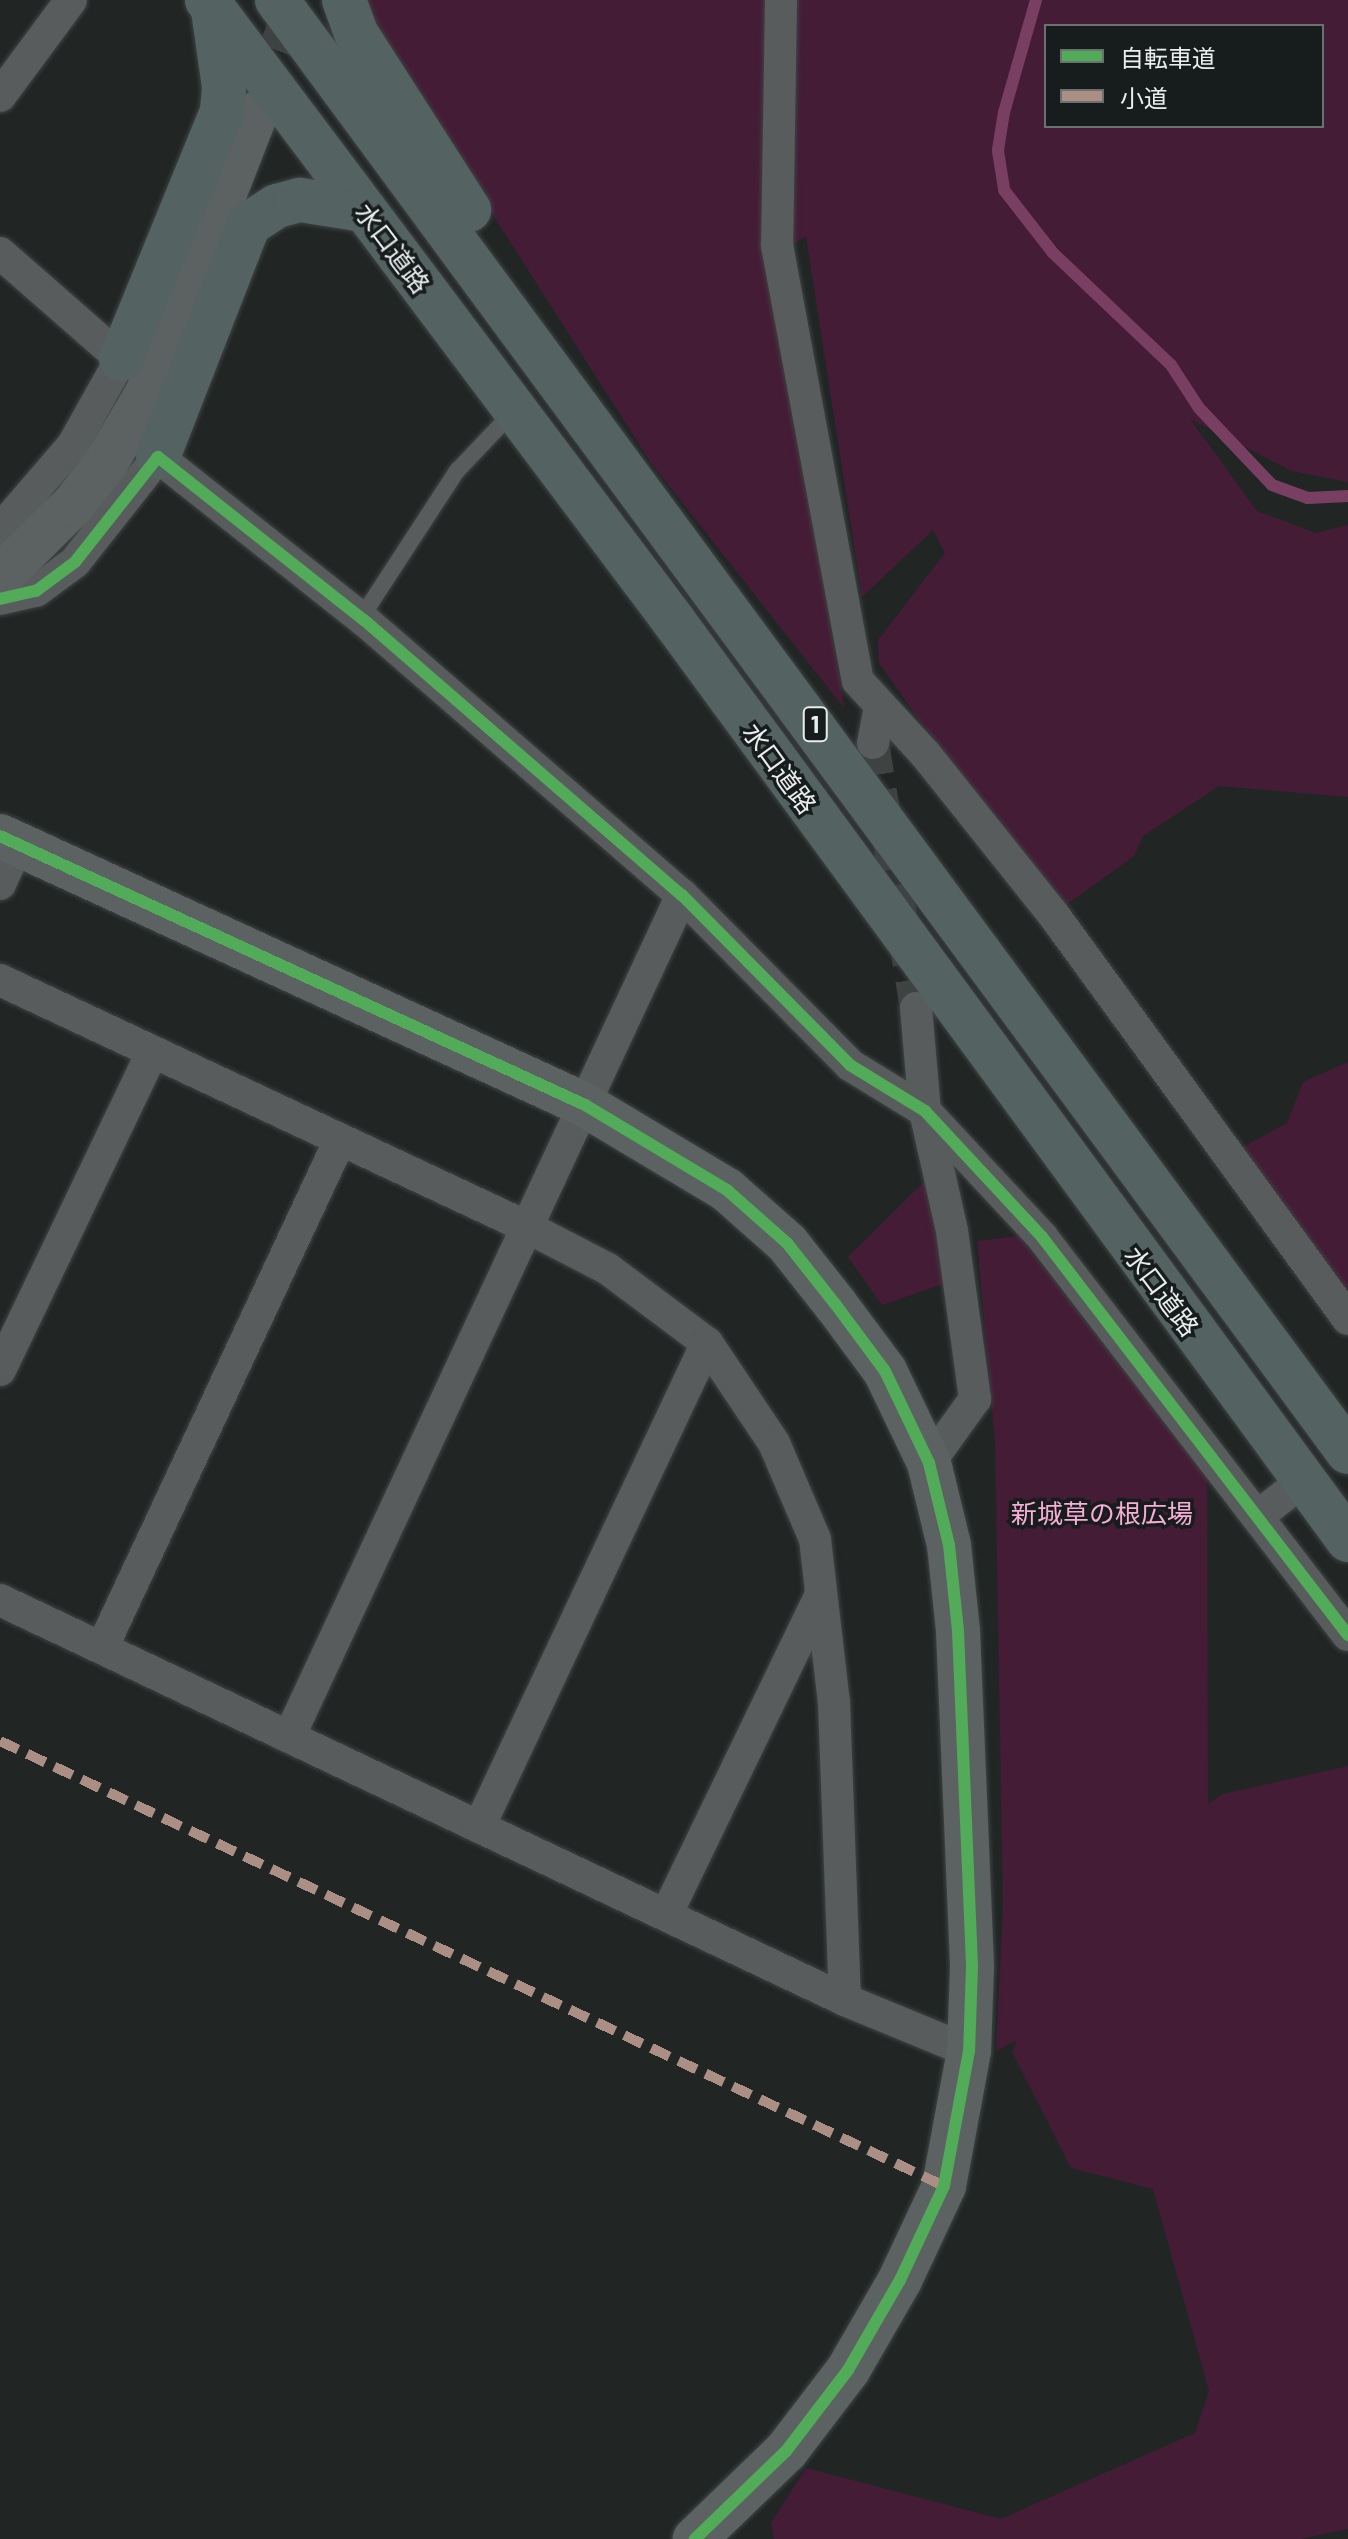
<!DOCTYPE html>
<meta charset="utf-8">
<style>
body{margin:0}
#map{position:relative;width:1348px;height:2539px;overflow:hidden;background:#212625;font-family:Barlow,"Noto Sans JP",sans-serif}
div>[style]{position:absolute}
.green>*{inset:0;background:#451c36}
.stream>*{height:12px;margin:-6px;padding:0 6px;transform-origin:6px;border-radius:6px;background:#783f62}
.street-tunnel>*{height:32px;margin-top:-16px;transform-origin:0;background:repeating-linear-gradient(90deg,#3f4443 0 32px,transparent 0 48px)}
.secondary-tunnel>*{height:44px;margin-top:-22px;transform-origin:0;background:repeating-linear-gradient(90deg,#3f4443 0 44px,transparent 0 66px)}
.roads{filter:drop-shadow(0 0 2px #3f4343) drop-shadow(0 0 2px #3f4343)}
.lane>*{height:16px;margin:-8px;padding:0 8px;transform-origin:8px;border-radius:8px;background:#595c5c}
.street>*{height:32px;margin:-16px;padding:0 16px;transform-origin:16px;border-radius:16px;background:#595c5c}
.secondary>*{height:44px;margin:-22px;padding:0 22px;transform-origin:22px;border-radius:22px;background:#5b6261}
.highway>*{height:44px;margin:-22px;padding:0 22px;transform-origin:22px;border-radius:22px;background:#546362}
.quiet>*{height:10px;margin-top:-5px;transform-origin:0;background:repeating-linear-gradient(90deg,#ac8f84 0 20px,transparent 0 30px)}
.cycleway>*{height:12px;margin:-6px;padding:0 6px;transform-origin:6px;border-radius:6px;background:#51ab58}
span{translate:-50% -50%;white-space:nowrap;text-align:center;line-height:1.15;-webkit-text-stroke:7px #171d1c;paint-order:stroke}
.shield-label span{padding:2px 6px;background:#171d1c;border:2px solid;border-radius:6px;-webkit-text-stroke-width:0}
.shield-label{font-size:24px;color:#e9eded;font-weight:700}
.street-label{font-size:26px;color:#e9eded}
.park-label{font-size:26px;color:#f8acd7}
.legend{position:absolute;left:1044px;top:24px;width:280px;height:104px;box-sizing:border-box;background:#171d1c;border:2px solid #6b7070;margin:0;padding:10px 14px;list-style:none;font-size:24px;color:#e9eded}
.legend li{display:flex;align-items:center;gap:16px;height:40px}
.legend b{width:40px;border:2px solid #6b7070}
</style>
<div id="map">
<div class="green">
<i style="clip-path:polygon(evenodd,356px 0,1348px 0,1348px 482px,1292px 471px,1190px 419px,1257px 511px,1316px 533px,1348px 525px,1348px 797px,1219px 786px,1143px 836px,1134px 856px,1063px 907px,1036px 887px,879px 663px,878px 640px,945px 553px,933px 530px,862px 597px,806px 236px,771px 259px,844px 708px,651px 463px,356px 0,1046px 26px,1322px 26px,1322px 126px,1046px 126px,1046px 26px)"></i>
<i style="clip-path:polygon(1348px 1062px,1348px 1295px,1238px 1150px,1287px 1123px,1303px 1082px)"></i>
<i style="clip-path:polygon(929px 1177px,946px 1283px,882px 1305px,848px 1257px)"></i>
<i style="clip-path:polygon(1019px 1236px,1207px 1477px,1208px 1804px,1223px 1794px,1348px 1766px,1348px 2529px,1300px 2539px,774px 2539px,771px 2523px,806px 2468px,1001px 2519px,1195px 2433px,1209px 2391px,1153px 2189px,1071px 2168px,1012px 2052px,1017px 2040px,996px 2051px,1003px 1904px,995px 1442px,977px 1241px)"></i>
</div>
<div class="stream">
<i style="left:1036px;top:0;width:116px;rotate:105.9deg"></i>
<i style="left:1004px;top:112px;width:39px;rotate:99deg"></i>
<i style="left:998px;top:151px;width:39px;rotate:81deg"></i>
<i style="left:1004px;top:190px;width:80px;rotate:52.1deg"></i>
<i style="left:1053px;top:253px;width:163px;rotate:43.5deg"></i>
<i style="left:1171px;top:365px;width:51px;rotate:56.9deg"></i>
<i style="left:1199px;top:408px;width:106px;rotate:46.5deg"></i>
<i style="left:1272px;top:485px;width:38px;rotate:20deg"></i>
<i style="left:1308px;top:498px;width:40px;rotate:-2.9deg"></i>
</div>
<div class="street-tunnel">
<i style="left:873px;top:743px;width:268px;rotate:80.8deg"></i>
</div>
<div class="secondary-tunnel">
<i style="left:256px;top:113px;width:121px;rotate:-68.7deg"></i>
</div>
<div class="roads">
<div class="lane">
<i style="left:361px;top:618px;width:176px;rotate:-56.9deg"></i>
<i style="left:457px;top:471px;width:83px;rotate:-46.5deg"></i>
</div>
<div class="street">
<i style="left:781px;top:0;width:245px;rotate:90.9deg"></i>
<i style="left:777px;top:245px;width:443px;rotate:79.5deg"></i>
<i style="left:858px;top:681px;width:100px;rotate:47.4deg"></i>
<i style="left:926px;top:755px;width:203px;rotate:51.4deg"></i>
<i style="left:1053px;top:914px;width:501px;rotate:53.93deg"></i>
<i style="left:0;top:96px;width:119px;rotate:-53.5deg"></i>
<i style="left:0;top:253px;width:161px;rotate:41.2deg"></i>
<i style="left:121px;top:359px;width:98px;rotate:119.2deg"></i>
<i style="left:73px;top:445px;width:112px;rotate:130.7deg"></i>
<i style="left:0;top:599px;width:37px;rotate:-13deg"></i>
<i style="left:36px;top:591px;width:49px;rotate:-36.6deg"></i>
<i style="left:75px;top:562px;width:134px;rotate:-51.7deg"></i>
<i style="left:158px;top:457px;width:263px;rotate:38.4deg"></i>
<i style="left:364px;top:620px;width:420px;rotate:40.9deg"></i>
<i style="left:682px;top:895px;width:239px;rotate:45.3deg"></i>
<i style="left:850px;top:1065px;width:88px;rotate:31.5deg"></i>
<i style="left:925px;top:1111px;width:172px;rotate:47.1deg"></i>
<i style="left:1042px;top:1237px;width:502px;rotate:52.45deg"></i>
<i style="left:873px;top:743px;width:38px;rotate:-79deg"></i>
<i style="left:0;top:884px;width:44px;rotate:-65.8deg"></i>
<i style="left:0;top:980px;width:582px;rotate:25.11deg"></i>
<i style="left:527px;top:1227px;width:91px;rotate:27.4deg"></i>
<i style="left:608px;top:1269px;width:124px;rotate:36.8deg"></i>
<i style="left:707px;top:1343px;width:120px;rotate:56.2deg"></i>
<i style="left:774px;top:1443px;width:104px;rotate:66.9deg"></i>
<i style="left:815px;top:1539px;width:164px;rotate:83.4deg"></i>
<i style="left:834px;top:1702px;width:298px;rotate:87.9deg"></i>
<i style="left:916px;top:1008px;width:103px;rotate:85deg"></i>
<i style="left:925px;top:1111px;width:123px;rotate:77.3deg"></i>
<i style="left:952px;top:1231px;width:170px;rotate:82.2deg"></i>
<i style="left:975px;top:1399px;width:79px;rotate:125.7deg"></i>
<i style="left:0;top:1370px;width:352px;rotate:-64.4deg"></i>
<i style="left:1258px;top:1516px;width:34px;rotate:-38deg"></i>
<i style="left:0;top:1600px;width:935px;rotate:25.33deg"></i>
<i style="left:845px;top:2000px;width:134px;rotate:22.4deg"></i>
<i style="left:102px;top:1648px;width:561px;rotate:-64.9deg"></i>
<i style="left:289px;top:1737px;width:929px;rotate:-64.98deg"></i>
<i style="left:479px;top:1827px;width:535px;rotate:-64.78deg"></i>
<i style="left:667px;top:1913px;width:350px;rotate:-64.2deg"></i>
</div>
<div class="secondary">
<i style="left:0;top:577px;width:103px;rotate:-44.6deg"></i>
<i style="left:73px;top:505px;width:53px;rotate:-51.8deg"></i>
<i style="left:106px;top:463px;width:81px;rotate:-59.6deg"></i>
<i style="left:147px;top:393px;width:300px;rotate:-68.7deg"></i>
<i style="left:0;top:836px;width:644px;rotate:24.69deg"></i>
<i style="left:585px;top:1105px;width:165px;rotate:30.9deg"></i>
<i style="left:727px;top:1190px;width:80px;rotate:41.5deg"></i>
<i style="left:787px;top:1243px;width:79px;rotate:51.7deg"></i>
<i style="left:836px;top:1305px;width:82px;rotate:53.4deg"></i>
<i style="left:885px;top:1371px;width:102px;rotate:64.4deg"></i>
<i style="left:929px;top:1463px;width:84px;rotate:76.3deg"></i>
<i style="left:949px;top:1545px;width:86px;rotate:84deg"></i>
<i style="left:958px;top:1631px;width:336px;rotate:87.6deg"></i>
<i style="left:972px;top:1967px;width:84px;rotate:92deg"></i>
<i style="left:969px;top:2051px;width:137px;rotate:100.5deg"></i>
<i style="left:944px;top:2186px;width:104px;rotate:115.1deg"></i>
<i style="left:900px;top:2280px;width:104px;rotate:120deg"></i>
<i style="left:848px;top:2370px;width:102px;rotate:127.4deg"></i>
<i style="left:786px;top:2451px;width:127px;rotate:136deg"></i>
</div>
<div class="highway">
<i style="left:207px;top:0;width:776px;rotate:53.07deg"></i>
<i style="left:673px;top:620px;width:1141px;rotate:53.73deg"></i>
<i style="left:277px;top:0;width:1804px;rotate:53.59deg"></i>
<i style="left:344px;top:0;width:35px;rotate:70deg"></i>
<i style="left:356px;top:33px;width:210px;rotate:57.4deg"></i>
<i style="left:121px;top:359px;width:268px;rotate:-67.8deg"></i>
<i style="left:222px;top:111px;width:24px;rotate:-85deg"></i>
<i style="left:224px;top:87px;width:78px;rotate:-98.1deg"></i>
<i style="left:158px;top:457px;width:250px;rotate:-68.7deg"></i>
<i style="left:249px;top:224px;width:33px;rotate:-33deg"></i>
<i style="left:277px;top:206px;width:24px;rotate:-15deg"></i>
<i style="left:300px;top:200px;width:65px;rotate:8.9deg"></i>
</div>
</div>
<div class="quiet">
<i style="left:0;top:1741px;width:1044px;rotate:25.24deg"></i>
</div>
<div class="cycleway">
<i style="left:0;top:599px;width:37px;rotate:-13deg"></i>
<i style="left:36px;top:591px;width:49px;rotate:-36.6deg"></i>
<i style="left:75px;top:562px;width:134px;rotate:-51.7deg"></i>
<i style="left:158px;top:457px;width:263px;rotate:38.4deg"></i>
<i style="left:364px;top:620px;width:420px;rotate:40.9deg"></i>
<i style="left:682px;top:895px;width:239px;rotate:45.3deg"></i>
<i style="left:850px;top:1065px;width:88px;rotate:31.5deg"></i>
<i style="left:925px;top:1111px;width:172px;rotate:47.1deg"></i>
<i style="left:1042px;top:1237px;width:502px;rotate:52.45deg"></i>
<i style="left:0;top:836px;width:644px;rotate:24.69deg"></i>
<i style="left:585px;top:1105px;width:165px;rotate:30.9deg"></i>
<i style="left:727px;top:1190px;width:80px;rotate:41.5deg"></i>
<i style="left:787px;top:1243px;width:79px;rotate:51.7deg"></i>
<i style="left:836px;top:1305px;width:82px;rotate:53.4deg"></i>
<i style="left:885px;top:1371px;width:102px;rotate:64.4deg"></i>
<i style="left:929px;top:1463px;width:84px;rotate:76.3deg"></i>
<i style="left:949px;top:1545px;width:86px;rotate:84deg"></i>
<i style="left:958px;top:1631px;width:336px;rotate:87.6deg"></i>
<i style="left:972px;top:1967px;width:84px;rotate:92deg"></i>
<i style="left:969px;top:2051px;width:137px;rotate:100.5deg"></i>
<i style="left:944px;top:2186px;width:104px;rotate:115.1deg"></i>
<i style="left:900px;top:2280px;width:104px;rotate:120deg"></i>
<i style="left:848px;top:2370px;width:102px;rotate:127.4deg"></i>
<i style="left:786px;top:2451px;width:127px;rotate:136deg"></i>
</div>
<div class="shield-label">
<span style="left:815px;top:724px">1</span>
</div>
<div class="street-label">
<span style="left:393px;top:248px;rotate:53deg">水口道路</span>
<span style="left:780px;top:768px;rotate:54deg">水口道路</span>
<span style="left:1162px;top:1291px;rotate:53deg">水口道路</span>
</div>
<div class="park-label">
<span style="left:1102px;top:1513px">新城草の根広場</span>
</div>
<ul class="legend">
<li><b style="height:10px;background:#51ab58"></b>自転車道</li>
<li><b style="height:10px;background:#ac8f84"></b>小道</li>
</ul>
</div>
